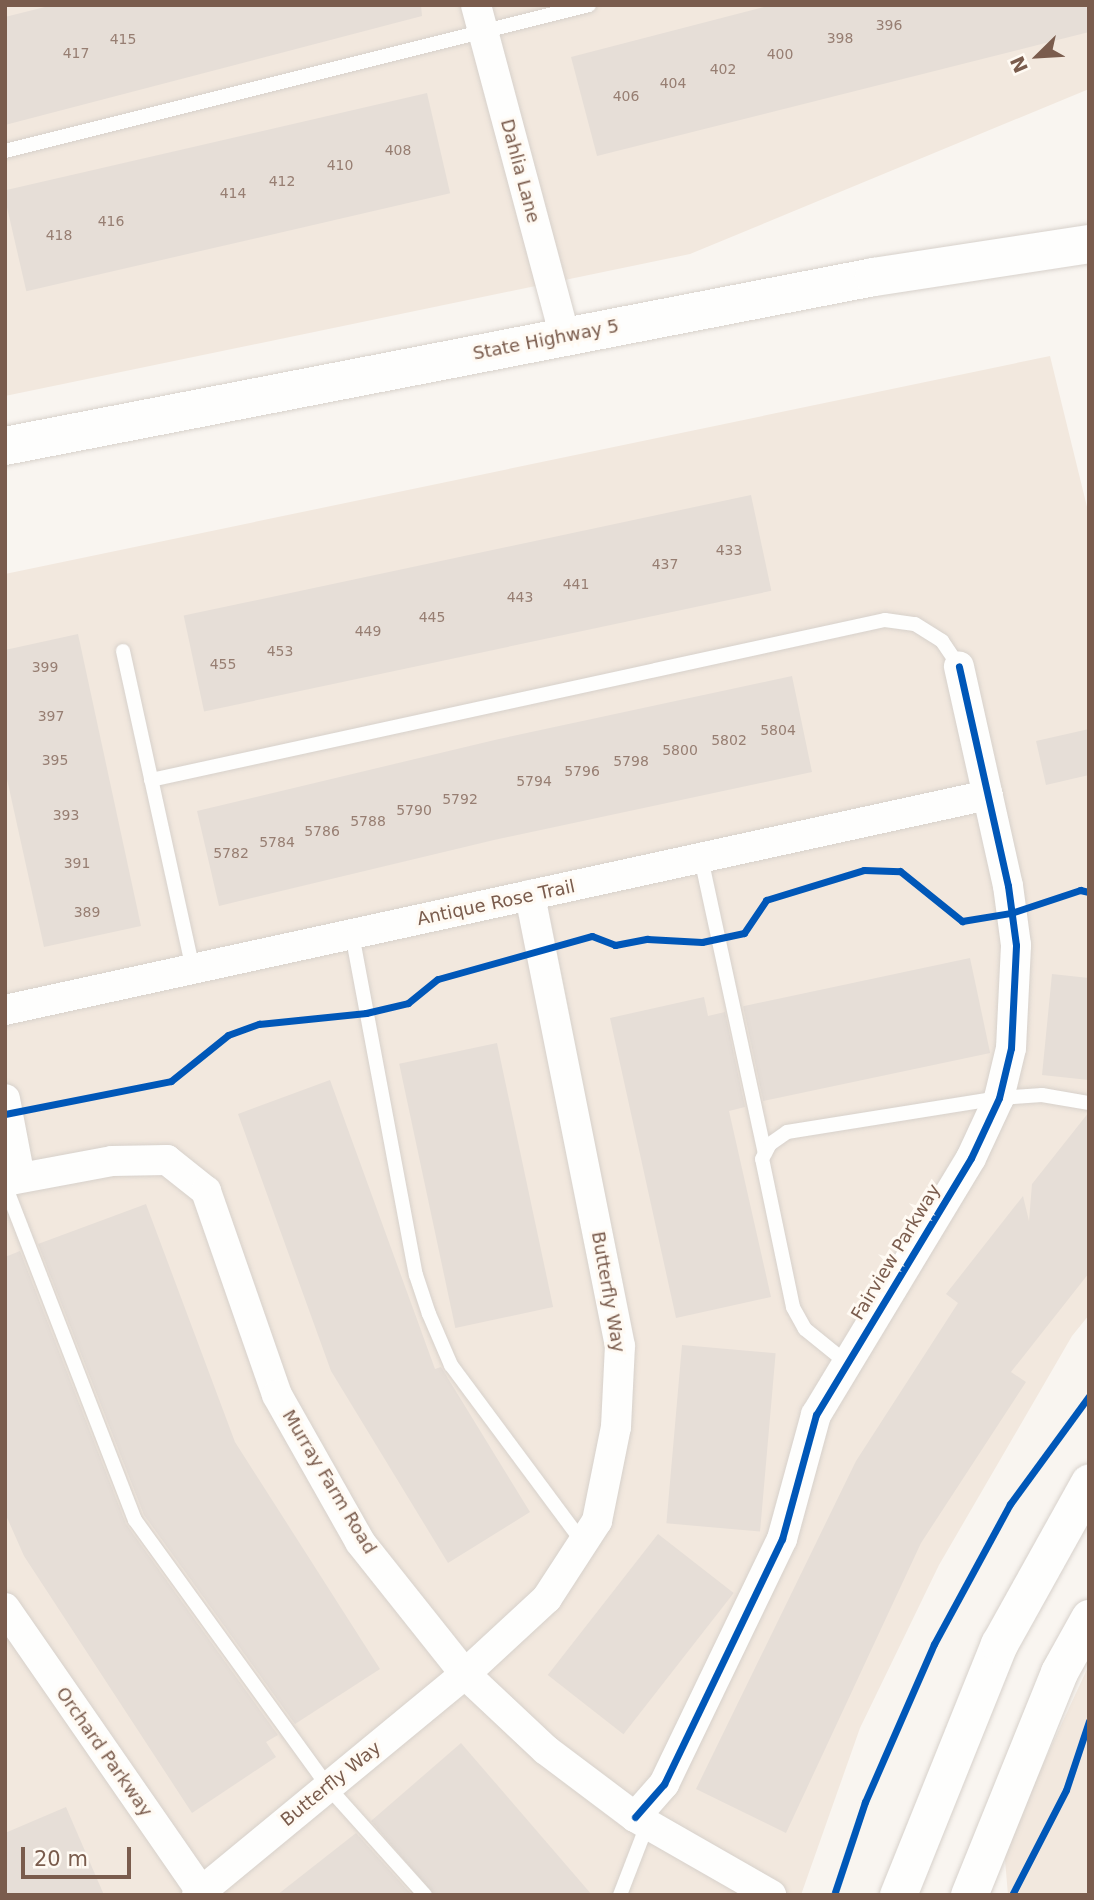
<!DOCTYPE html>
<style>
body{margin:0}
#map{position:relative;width:1094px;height:1900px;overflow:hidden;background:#f9f5f0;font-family:"DejaVu Sans",sans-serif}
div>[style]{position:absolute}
.residential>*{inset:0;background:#f2e8de}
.building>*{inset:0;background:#e6ded7;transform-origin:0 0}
.roads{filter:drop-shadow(0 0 2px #d7d1cb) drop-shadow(0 0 2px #d7d1cb)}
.service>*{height:14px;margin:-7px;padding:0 7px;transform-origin:7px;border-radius:7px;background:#fefefd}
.minor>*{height:30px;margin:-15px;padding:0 15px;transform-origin:15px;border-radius:15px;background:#fefefd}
.tertiary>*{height:37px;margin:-18.5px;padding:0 18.5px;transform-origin:18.5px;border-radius:18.5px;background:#fefefd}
.secondary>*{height:38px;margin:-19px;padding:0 19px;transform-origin:19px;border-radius:19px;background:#fefefd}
.cycleway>*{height:7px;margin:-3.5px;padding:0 3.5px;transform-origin:3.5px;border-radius:3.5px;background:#0057b8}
span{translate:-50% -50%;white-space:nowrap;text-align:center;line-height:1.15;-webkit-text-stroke:6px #fffaf3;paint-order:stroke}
.number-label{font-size:14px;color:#977e72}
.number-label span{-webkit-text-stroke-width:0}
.street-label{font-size:18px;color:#7a5c4d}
.frame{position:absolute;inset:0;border:7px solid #7a5c4d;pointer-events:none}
.north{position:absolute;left:1003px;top:21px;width:70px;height:70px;-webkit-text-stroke:5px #fffaf3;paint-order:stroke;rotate:246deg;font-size:19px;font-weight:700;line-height:28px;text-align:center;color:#7a5c4d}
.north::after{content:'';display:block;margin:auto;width:24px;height:32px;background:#7a5c4d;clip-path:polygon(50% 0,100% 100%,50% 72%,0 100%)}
.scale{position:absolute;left:21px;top:1847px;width:110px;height:32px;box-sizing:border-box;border:4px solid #7a5c4d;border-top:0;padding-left:9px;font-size:21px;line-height:24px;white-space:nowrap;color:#7a5c4d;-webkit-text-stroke:5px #fffaf3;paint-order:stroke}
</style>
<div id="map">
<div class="residential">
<i style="clip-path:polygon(5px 5px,1089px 5px,1089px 89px,690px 254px,5px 396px)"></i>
<i style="clip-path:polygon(1050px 356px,1089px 515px,1089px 1315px,1072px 1336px,939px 1565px,860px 1728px,801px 1895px,5px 1895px,5px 574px)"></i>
<i style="clip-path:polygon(1089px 1665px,1089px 1895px,1008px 1895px,1004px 1848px)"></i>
</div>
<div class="building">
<i style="clip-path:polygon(53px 5px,421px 5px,422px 16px,5px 125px,5px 17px)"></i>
<i style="clip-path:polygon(772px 5px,1089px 5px,1089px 32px,597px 156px,571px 57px)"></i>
<i style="left:427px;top:93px;width:103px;height:435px;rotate:77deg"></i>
<i style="left:751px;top:495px;width:98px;height:580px;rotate:78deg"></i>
<i style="clip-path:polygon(78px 634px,141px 926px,44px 947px,5px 770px,5px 650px)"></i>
<i style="clip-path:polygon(792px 676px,812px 772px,494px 840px,219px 906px,197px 811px,499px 739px)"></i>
<i style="clip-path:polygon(1089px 729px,1089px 775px,1046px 785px,1036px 741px)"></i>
<i style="left:970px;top:958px;width:97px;height:232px;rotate:78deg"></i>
<i style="clip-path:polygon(1052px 974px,1089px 978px,1089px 1080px,1042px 1075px)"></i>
<i style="clip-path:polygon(704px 997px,708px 1016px,725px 1012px,745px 1107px,729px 1111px,771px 1297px,676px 1318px,610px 1018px)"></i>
<i style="left:497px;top:1043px;width:270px;height:100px;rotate:78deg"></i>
<i style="clip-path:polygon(330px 1080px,435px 1369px,441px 1367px,530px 1512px,448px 1563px,331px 1371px,238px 1114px)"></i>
<i style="clip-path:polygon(1089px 1112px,1089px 1273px,1011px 1372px,1026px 1382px,921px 1543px,786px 1833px,696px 1789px,856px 1461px,958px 1303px,946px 1294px,1023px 1196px,1029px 1221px,1032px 1184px)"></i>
<i style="clip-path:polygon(146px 1204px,235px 1442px,380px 1669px,295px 1724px,144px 1515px,38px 1244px)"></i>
<i style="clip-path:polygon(20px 1251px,126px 1524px,278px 1735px,266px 1742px,276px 1757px,192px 1813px,24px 1556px,5px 1513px,5px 1257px)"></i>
<i style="left:682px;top:1345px;width:94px;height:179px;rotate:5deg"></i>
<i style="left:658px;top:1534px;width:96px;height:179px;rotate:38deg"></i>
<i style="clip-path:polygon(461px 1743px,592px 1895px,434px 1895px,371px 1821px)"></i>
<i style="clip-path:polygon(66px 1807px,104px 1895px,5px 1895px,5px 1833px)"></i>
<i style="clip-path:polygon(356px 1833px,412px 1895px,277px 1895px)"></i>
</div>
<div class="roads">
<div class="service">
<i style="left:5px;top:151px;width:602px;rotate:-14.04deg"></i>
<i style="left:123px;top:651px;width:326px;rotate:77.6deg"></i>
<i style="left:151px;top:780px;width:751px;rotate:-12.3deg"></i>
<i style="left:885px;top:620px;width:30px;rotate:8deg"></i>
<i style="left:915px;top:624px;width:32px;rotate:32deg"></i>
<i style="left:942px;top:641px;width:30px;rotate:56deg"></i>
<i style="left:701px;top:858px;width:302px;rotate:77.8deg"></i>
<i style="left:352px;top:934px;width:347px;rotate:79.4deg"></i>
<i style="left:416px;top:1275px;width:41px;rotate:71.6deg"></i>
<i style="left:429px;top:1314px;width:56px;rotate:66.7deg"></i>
<i style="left:451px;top:1365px;width:222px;rotate:53.4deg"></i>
<i style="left:5px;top:1185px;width:359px;rotate:68.8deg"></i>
<i style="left:135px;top:1520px;width:329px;rotate:54.1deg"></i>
<i style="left:328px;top:1787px;width:145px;rotate:48.1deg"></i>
<i style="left:847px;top:1363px;width:54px;rotate:-141deg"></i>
<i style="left:805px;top:1329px;width:25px;rotate:-119deg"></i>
<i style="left:793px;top:1307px;width:151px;rotate:-101.8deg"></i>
<i style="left:762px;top:1159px;width:17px;rotate:-62deg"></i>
<i style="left:770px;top:1144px;width:21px;rotate:-35deg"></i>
<i style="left:787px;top:1132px;width:215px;rotate:-9.1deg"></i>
<i style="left:999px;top:1098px;width:43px;rotate:-4deg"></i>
<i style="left:1042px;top:1095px;width:48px;rotate:9.7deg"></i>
<i style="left:620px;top:1895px;width:75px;rotate:-68.9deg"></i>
</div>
<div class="minor">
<i style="left:476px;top:5px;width:343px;rotate:75deg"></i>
<i style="left:5px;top:1010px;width:1006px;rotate:-12.34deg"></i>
<i style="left:5px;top:1099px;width:80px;rotate:79.2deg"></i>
<i style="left:5px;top:1181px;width:109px;rotate:-10.6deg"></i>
<i style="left:112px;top:1161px;width:55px;rotate:-1deg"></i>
<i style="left:167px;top:1160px;width:50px;rotate:38.5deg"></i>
<i style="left:206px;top:1191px;width:216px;rotate:70.8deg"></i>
<i style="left:277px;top:1395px;width:169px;rotate:60.5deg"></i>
<i style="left:360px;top:1542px;width:169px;rotate:51.5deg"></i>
<i style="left:465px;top:1674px;width:111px;rotate:43.2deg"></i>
<i style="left:546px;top:1750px;width:111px;rotate:37deg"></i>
<i style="left:635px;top:1817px;width:157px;rotate:29.8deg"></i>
<i style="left:5px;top:1608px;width:349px;rotate:55.3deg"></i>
<i style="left:635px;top:1817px;width:44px;rotate:-48.7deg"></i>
<i style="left:664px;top:1784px;width:272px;rotate:-64.3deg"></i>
<i style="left:782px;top:1539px;width:129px;rotate:-74.7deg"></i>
<i style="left:816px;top:1415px;width:300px;rotate:-58.9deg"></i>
<i style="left:971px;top:1158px;width:66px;rotate:-65deg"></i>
<i style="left:999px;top:1098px;width:51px;rotate:-76.5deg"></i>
<i style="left:1011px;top:1048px;width:103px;rotate:-87.2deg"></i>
<i style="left:1016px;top:945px;width:60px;rotate:-97.7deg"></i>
<i style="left:1008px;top:886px;width:225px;rotate:-102.6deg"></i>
<i style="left:197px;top:1895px;width:347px;rotate:-39.5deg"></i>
<i style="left:465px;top:1674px;width:112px;rotate:-42.8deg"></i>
<i style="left:547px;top:1598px;width:92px;rotate:-57deg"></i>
<i style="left:597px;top:1521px;width:96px;rotate:-78.6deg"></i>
<i style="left:616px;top:1427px;width:81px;rotate:-87.2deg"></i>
<i style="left:620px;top:1346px;width:460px;rotate:-101.3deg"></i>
</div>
<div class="tertiary">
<i style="left:898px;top:1895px;width:271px;rotate:-68.1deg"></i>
<i style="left:999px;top:1644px;width:185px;rotate:-60.9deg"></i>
<i style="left:969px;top:1895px;width:240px;rotate:-68deg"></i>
<i style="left:1059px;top:1672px;width:62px;rotate:-60.9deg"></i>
</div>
<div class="secondary">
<i style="left:5px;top:446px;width:885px;rotate:-11.01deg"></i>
<i style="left:874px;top:277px;width:218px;rotate:-8.7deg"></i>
</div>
</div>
<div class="cycleway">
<i style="left:5px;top:1114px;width:169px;rotate:-11.2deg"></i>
<i style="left:171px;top:1081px;width:73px;rotate:-38.9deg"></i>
<i style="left:228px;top:1035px;width:33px;rotate:-20deg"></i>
<i style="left:259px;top:1024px;width:108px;rotate:-5.9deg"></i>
<i style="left:366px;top:1013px;width:43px;rotate:-13.4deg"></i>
<i style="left:408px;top:1003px;width:38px;rotate:-39deg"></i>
<i style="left:438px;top:979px;width:160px;rotate:-15.6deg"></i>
<i style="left:592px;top:936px;width:25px;rotate:21deg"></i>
<i style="left:615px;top:945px;width:33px;rotate:-11deg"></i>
<i style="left:647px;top:939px;width:55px;rotate:3.1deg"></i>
<i style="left:702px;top:942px;width:43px;rotate:-12.1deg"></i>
<i style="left:744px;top:933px;width:40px;rotate:-56deg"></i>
<i style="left:766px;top:900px;width:102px;rotate:-17deg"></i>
<i style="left:864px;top:870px;width:36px;rotate:2deg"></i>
<i style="left:900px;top:871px;width:80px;rotate:38.9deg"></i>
<i style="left:962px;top:921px;width:50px;rotate:-9.3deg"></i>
<i style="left:1011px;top:913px;width:73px;rotate:-18.4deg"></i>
<i style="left:1080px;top:890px;width:9px;rotate:13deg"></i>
<i style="left:635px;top:1817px;width:44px;rotate:-48.7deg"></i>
<i style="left:664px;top:1784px;width:272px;rotate:-64.3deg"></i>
<i style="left:782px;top:1539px;width:129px;rotate:-74.7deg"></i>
<i style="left:816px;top:1415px;width:300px;rotate:-58.9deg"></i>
<i style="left:971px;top:1158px;width:66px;rotate:-65deg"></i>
<i style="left:999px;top:1098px;width:51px;rotate:-76.5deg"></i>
<i style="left:1011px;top:1048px;width:103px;rotate:-87.2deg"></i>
<i style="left:1016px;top:945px;width:60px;rotate:-97.7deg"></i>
<i style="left:1008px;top:886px;width:225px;rotate:-102.6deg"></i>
<i style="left:835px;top:1892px;width:95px;rotate:-71.6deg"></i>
<i style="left:865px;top:1802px;width:172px;rotate:-66.4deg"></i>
<i style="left:934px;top:1644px;width:159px;rotate:-61.5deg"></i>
<i style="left:1010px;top:1504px;width:134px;rotate:-53.8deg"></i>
<i style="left:1012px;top:1895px;width:118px;rotate:-62.8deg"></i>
<i style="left:1066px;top:1790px;width:73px;rotate:-71.6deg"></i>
</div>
<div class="number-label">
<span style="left:889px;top:25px">396</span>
<span style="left:840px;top:38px">398</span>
<span style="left:123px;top:39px">415</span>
<span style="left:76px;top:53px">417</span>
<span style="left:780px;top:54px">400</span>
<span style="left:723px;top:69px">402</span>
<span style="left:673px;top:83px">404</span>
<span style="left:626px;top:96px">406</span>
<span style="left:398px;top:150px">408</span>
<span style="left:340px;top:165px">410</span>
<span style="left:282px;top:181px">412</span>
<span style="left:233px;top:193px">414</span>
<span style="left:111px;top:221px">416</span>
<span style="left:59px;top:235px">418</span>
<span style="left:729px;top:550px">433</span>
<span style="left:665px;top:564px">437</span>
<span style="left:576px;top:584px">441</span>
<span style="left:520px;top:597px">443</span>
<span style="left:432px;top:617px">445</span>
<span style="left:368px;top:631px">449</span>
<span style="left:280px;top:651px">453</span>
<span style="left:223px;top:664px">455</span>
<span style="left:45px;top:667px">399</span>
<span style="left:51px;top:716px">397</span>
<span style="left:778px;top:730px">5804</span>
<span style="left:729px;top:740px">5802</span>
<span style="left:680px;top:750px">5800</span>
<span style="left:55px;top:760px">395</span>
<span style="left:631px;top:761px">5798</span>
<span style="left:582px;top:771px">5796</span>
<span style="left:534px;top:781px">5794</span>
<span style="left:460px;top:799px">5792</span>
<span style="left:414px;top:810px">5790</span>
<span style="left:66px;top:815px">393</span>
<span style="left:368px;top:821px">5788</span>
<span style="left:322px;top:831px">5786</span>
<span style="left:277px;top:842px">5784</span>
<span style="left:231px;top:853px">5782</span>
<span style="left:77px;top:863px">391</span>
<span style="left:87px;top:912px">389</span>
</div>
<div class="street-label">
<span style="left:520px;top:171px;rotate:75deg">Dahlia Lane</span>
<span style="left:546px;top:340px;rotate:-11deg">State Highway 5</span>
<span style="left:496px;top:903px;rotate:-12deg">Antique Rose Trail</span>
<span style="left:896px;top:1252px;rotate:-59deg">Fairview Parkway</span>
<span style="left:608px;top:1292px;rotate:80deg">Butterfly Way</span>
<span style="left:329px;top:1482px;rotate:59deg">Murray Farm Road</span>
<span style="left:104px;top:1752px;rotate:55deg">Orchard Parkway</span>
<span style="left:331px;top:1784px;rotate:-39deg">Butterfly Way</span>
</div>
<div class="frame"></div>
<div class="north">N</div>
<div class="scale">20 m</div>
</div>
